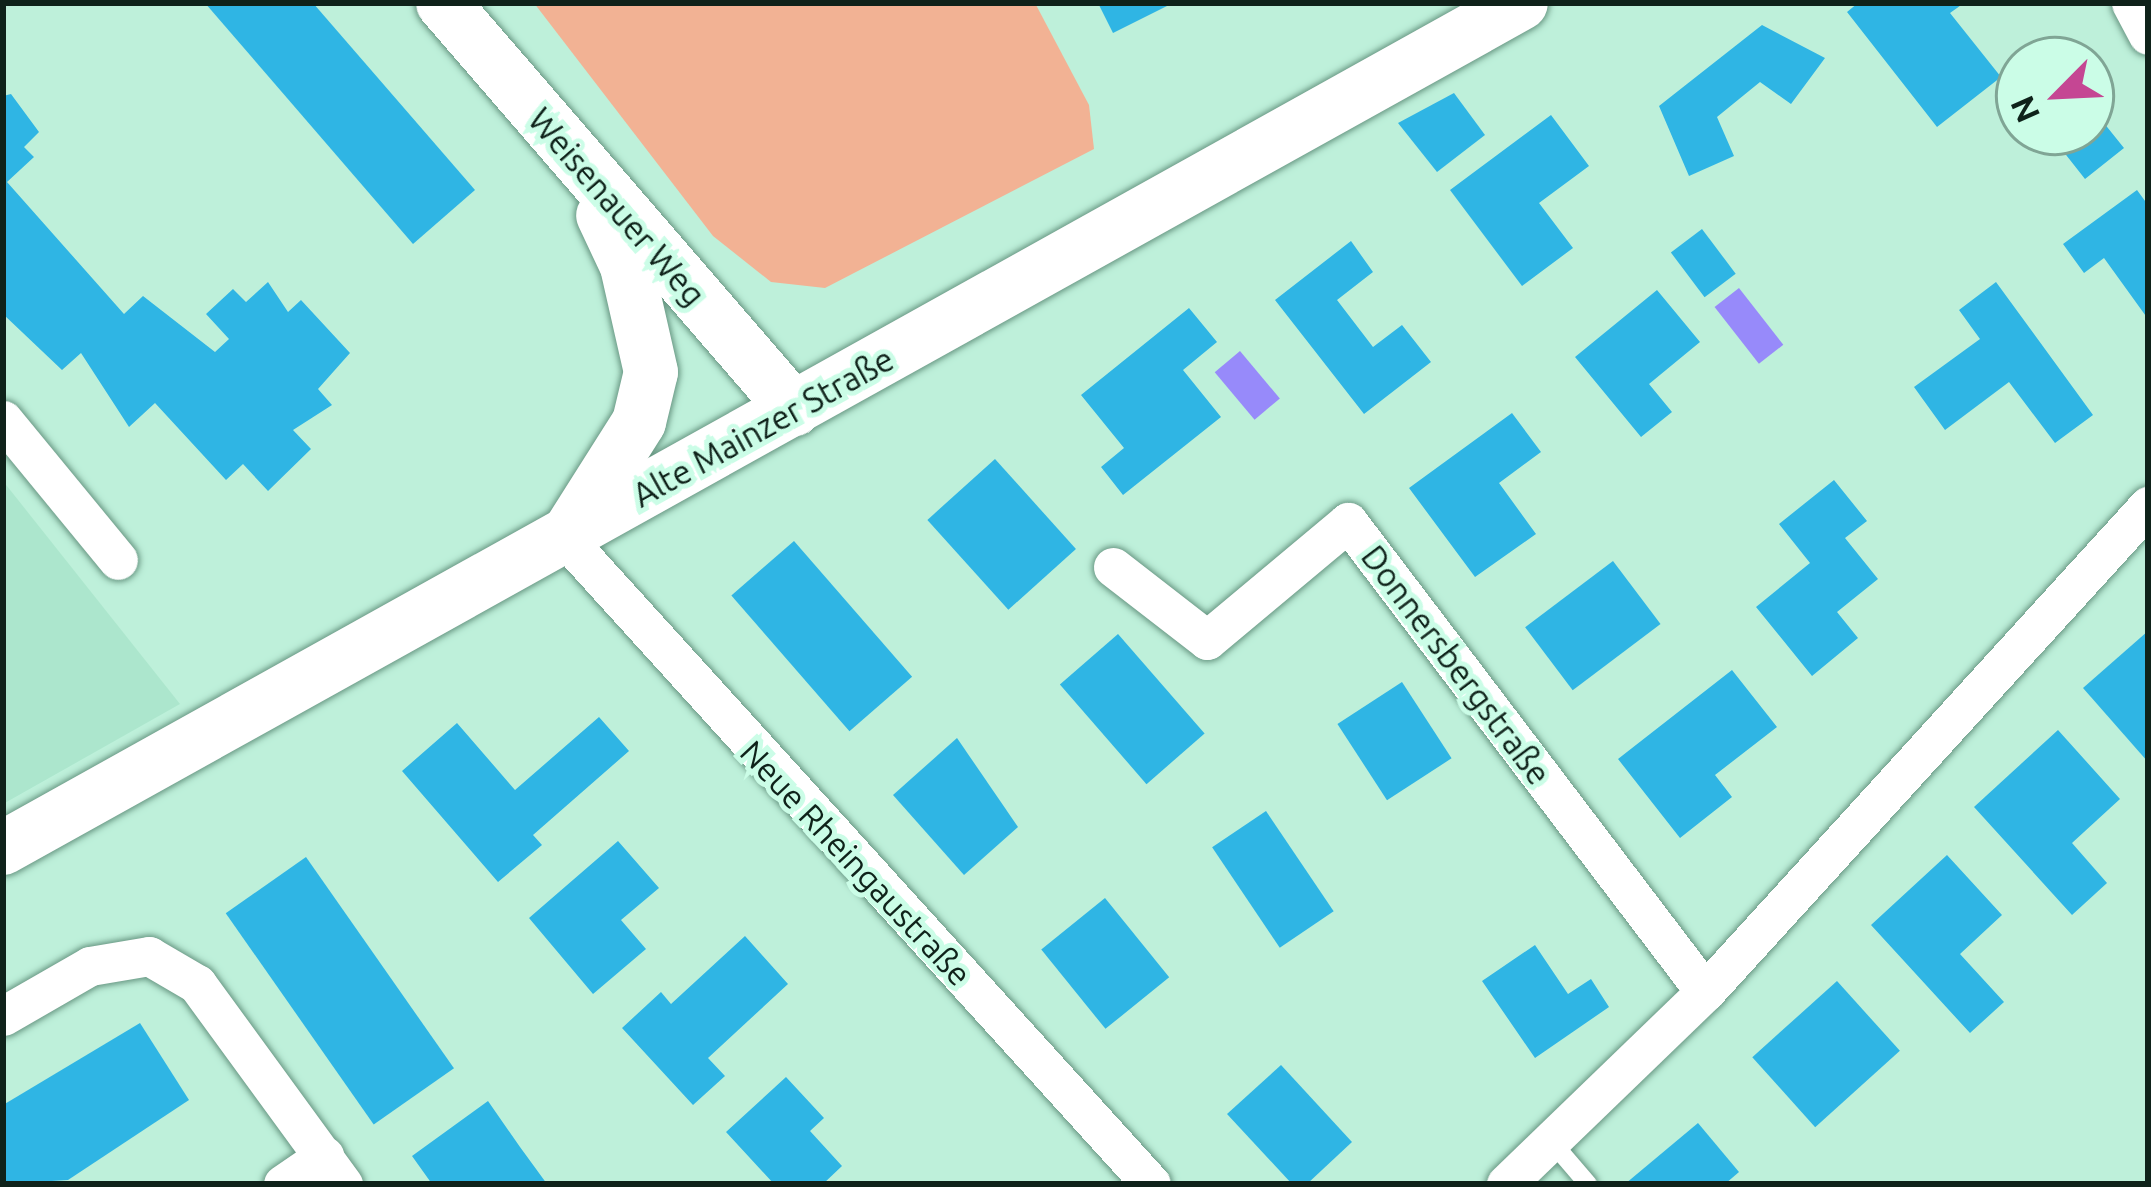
<!DOCTYPE html>
<meta charset="utf-8">
<style>
body{margin:0}
#map{position:relative;width:2151px;height:1187px;overflow:hidden;background:#bef0da;font-family:Ubuntu,sans-serif}
div>[style]{position:absolute}
.built>*{inset:0;background:#ace6cd}
.green>*{inset:0;background:#f2b294}
.water>*{inset:0;background:#978afa;transform-origin:0 0}
.building>*{inset:0;background:#2fb5e4;transform-origin:0 0}
.roads{filter:drop-shadow(0 0 3px #689783) drop-shadow(0 0 3px #689783)}
.lane>*{height:18px;margin:-9px;padding:0 9px;transform-origin:9px;border-radius:9px;background:#fff}
.street>*{height:39px;margin:-19.5px;padding:0 19.5px;transform-origin:19.5px;border-radius:19.5px;background:#fff}
.secondary>*{height:54px;margin:-27px;padding:0 27px;transform-origin:27px;border-radius:27px;background:#fff}
span{translate:-50% -50%;white-space:nowrap;text-align:center;line-height:1.15;-webkit-text-stroke:10px #cbfde7;paint-order:stroke}
.street-label{font-size:33px;color:#0f221a}
.frame{position:absolute;inset:0;border:6px solid #0f221a;pointer-events:none}
.north{position:absolute;left:1995px;top:36px;width:120px;height:120px;box-sizing:border-box;background:#cbfde7;border:3px solid #80a595;border-radius:50%;rotate:246deg;font-size:33px;font-weight:700;line-height:48px;text-align:center;color:#0f221a}
.north::after{content:'';display:block;margin:auto;width:42px;height:54px;background:#c54693;clip-path:polygon(50% 0,100% 100%,50% 72%,0 100%)}
</style>
<div id="map">
<div class="built">
<i style="clip-path:polygon(3px 481px,180px 704px,3px 804px)"></i>
</div>
<div class="green">
<i style="clip-path:polygon(534px 3px,1035px 3px,1089px 105px,1094px 149px,825px 288px,771px 282px,713px 236px)"></i>
</div>
<div class="water">
<i style="left:1739px;top:288px;width:72px;height:31px;rotate:52deg"></i>
<i style="left:1240px;top:351px;width:62px;height:33px;rotate:50deg"></i>
</div>
<div class="building">
<i style="clip-path:polygon(205px 3px,313px 3px,475px 190px,413px 244px)"></i>
<i style="clip-path:polygon(1098px 3px,1173px 3px,1113px 33px)"></i>
<i style="clip-path:polygon(1858px 3px,1964px 3px,1950px 13px,2001px 77px,1937px 127px,1847px 12px)"></i>
<i style="clip-path:polygon(1762px 25px,1825px 58px,1791px 104px,1760px 82px,1717px 117px,1734px 156px,1689px 176px,1659px 106px)"></i>
<i style="clip-path:polygon(1454px 93px,1485px 135px,1437px 172px,1398px 123px)"></i>
<i style="clip-path:polygon(11px 94px,39px 132px,24px 147px,34px 157px,7px 182px,124px 314px,143px 296px,215px 352px,229px 339px,206px 314px,233px 289px,246px 302px,268px 282px,288px 312px,301px 300px,350px 353px,318px 389px,332px 405px,293px 430px,311px 449px,268px 491px,243px 464px,226px 480px,155px 403px,129px 427px,81px 353px,62px 370px,3px 314px,3px 96px)"></i>
<i style="clip-path:polygon(2091px 107px,2124px 148px,2085px 179px,2048px 132px,2091px 132px)"></i>
<i style="clip-path:polygon(1551px 115px,1589px 166px,1539px 203px,1573px 248px,1522px 286px,1450px 190px)"></i>
<i style="clip-path:polygon(2137px 190px,2148px 205px,2148px 319px,2104px 258px,2084px 273px,2063px 244px)"></i>
<i style="left:1702px;top:229px;width:56px;height:39px;rotate:53deg"></i>
<i style="clip-path:polygon(1351px 241px,1373px 272px,1337px 300px,1373px 347px,1402px 325px,1431px 362px,1364px 414px,1275px 300px)"></i>
<i style="clip-path:polygon(1996px 282px,2093px 415px,2055px 443px,2009px 382px,1945px 430px,1914px 387px,1980px 339px,1959px 310px)"></i>
<i style="clip-path:polygon(1657px 290px,1700px 342px,1649px 384px,1672px 412px,1641px 437px,1575px 357px)"></i>
<i style="clip-path:polygon(1189px 308px,1217px 342px,1183px 370px,1221px 417px,1123px 495px,1101px 467px,1124px 448px,1081px 395px)"></i>
<i style="clip-path:polygon(1512px 413px,1541px 452px,1499px 483px,1536px 534px,1475px 577px,1409px 488px)"></i>
<i style="left:995px;top:459px;width:121px;height:91px;rotate:48deg"></i>
<i style="clip-path:polygon(1834px 480px,1867px 521px,1845px 538px,1878px 579px,1837px 612px,1858px 638px,1812px 676px,1756px 607px,1810px 563px,1779px 524px)"></i>
<i style="left:794px;top:541px;width:180px;height:83px;rotate:49deg"></i>
<i style="left:1613px;top:561px;width:79px;height:110px;rotate:53deg"></i>
<i style="clip-path:polygon(2148px 631px,2148px 762px,2083px 688px)"></i>
<i style="left:1118px;top:634px;width:132px;height:77px;rotate:49deg"></i>
<i style="clip-path:polygon(1732px 670px,1777px 727px,1715px 775px,1732px 797px,1680px 838px,1618px 759px)"></i>
<i style="left:1402px;top:682px;width:91px;height:77px;rotate:57deg"></i>
<i style="clip-path:polygon(599px 717px,629px 751px,533px 835px,542px 845px,498px 882px,402px 771px,457px 723px,515px 790px)"></i>
<i style="clip-path:polygon(2058px 730px,2120px 799px,2072px 843px,2107px 883px,2072px 915px,1974px 807px)"></i>
<i style="clip-path:polygon(957px 738px,1018px 827px,964px 875px,893px 795px)"></i>
<i style="left:1266px;top:811px;width:121px;height:65px;rotate:56deg"></i>
<i style="clip-path:polygon(618px 841px,659px 888px,621px 920px,646px 949px,593px 994px,529px 918px)"></i>
<i style="clip-path:polygon(1947px 855px,2002px 915px,1960px 954px,2004px 1002px,1970px 1033px,1871px 925px)"></i>
<i style="left:306px;top:857px;width:258px;height:98px;rotate:55deg"></i>
<i style="left:1105px;top:898px;width:102px;height:82px;rotate:51deg"></i>
<i style="clip-path:polygon(745px 936px,788px 984px,708px 1058px,725px 1076px,693px 1105px,622px 1028px,661px 992px,671px 1004px)"></i>
<i style="clip-path:polygon(1535px 945px,1568px 994px,1591px 979px,1609px 1007px,1535px 1058px,1482px 981px)"></i>
<i style="left:1837px;top:981px;width:94px;height:114px;rotate:48deg"></i>
<i style="clip-path:polygon(140px 1023px,189px 1100px,68px 1180px,3px 1184px,3px 1105px)"></i>
<i style="clip-path:polygon(1281px 1065px,1352px 1142px,1307px 1184px,1292px 1184px,1227px 1114px)"></i>
<i style="clip-path:polygon(786px 1077px,824px 1118px,810px 1131px,842px 1166px,823px 1184px,774px 1184px,726px 1132px)"></i>
<i style="clip-path:polygon(488px 1101px,520px 1147px,547px 1184px,432px 1184px,412px 1156px)"></i>
<i style="clip-path:polygon(1698px 1123px,1739px 1172px,1725px 1184px,1625px 1184px)"></i>
</div>
<div class="roads">
<div class="lane">
<i style="left:1551px;top:1141px;width:57px;rotate:49.3deg"></i>
</div>
<div class="street">
<i style="left:2131px;top:3px;width:36px;rotate:62deg"></i>
<i style="left:3px;top:420px;width:181px;rotate:50.6deg"></i>
<i style="left:565px;top:538px;width:872px;rotate:47.79deg"></i>
<i style="left:1113px;top:567px;width:119px;rotate:37.8deg"></i>
<i style="left:1207px;top:640px;width:184px;rotate:-39.9deg"></i>
<i style="left:1348px;top:522px;width:590px;rotate:52.78deg"></i>
<i style="left:3px;top:1016px;width:100px;rotate:-29.9deg"></i>
<i style="left:90px;top:966px;width:60px;rotate:-9.6deg"></i>
<i style="left:149px;top:956px;width:56px;rotate:30.3deg"></i>
<i style="left:197px;top:984px;width:248px;rotate:53.9deg"></i>
<i style="left:283px;top:1184px;width:50px;rotate:-34.3deg"></i>
<i style="left:1506px;top:1184px;width:277px;rotate:-44deg"></i>
<i style="left:1705px;top:992px;width:658px;rotate:-47.65deg"></i>
</div>
<div class="secondary">
<i style="left:443px;top:3px;width:537px;rotate:49.16deg"></i>
<i style="left:572px;top:528px;width:125px;rotate:-57.7deg"></i>
<i style="left:639px;top:422px;width:51px;rotate:-76.5deg"></i>
<i style="left:651px;top:372px;width:109px;rotate:-102.8deg"></i>
<i style="left:627px;top:266px;width:56px;rotate:-115.2deg"></i>
<i style="left:3px;top:848px;width:1737px;rotate:-29.1deg"></i>
</div>
</div>
<div class="street-label">
<span style="left:617px;top:207px;rotate:49deg">Weisenauer Weg</span>
<span style="left:763px;top:427px;rotate:-29deg">Alte Mainzer Straße</span>
<span style="left:1456px;top:665px;rotate:53deg">Donnersbergstraße</span>
<span style="left:856px;top:863px;rotate:47deg">Neue Rheingaustraße</span>
</div>
<div class="frame"></div>
<div class="north">N</div>
</div>
